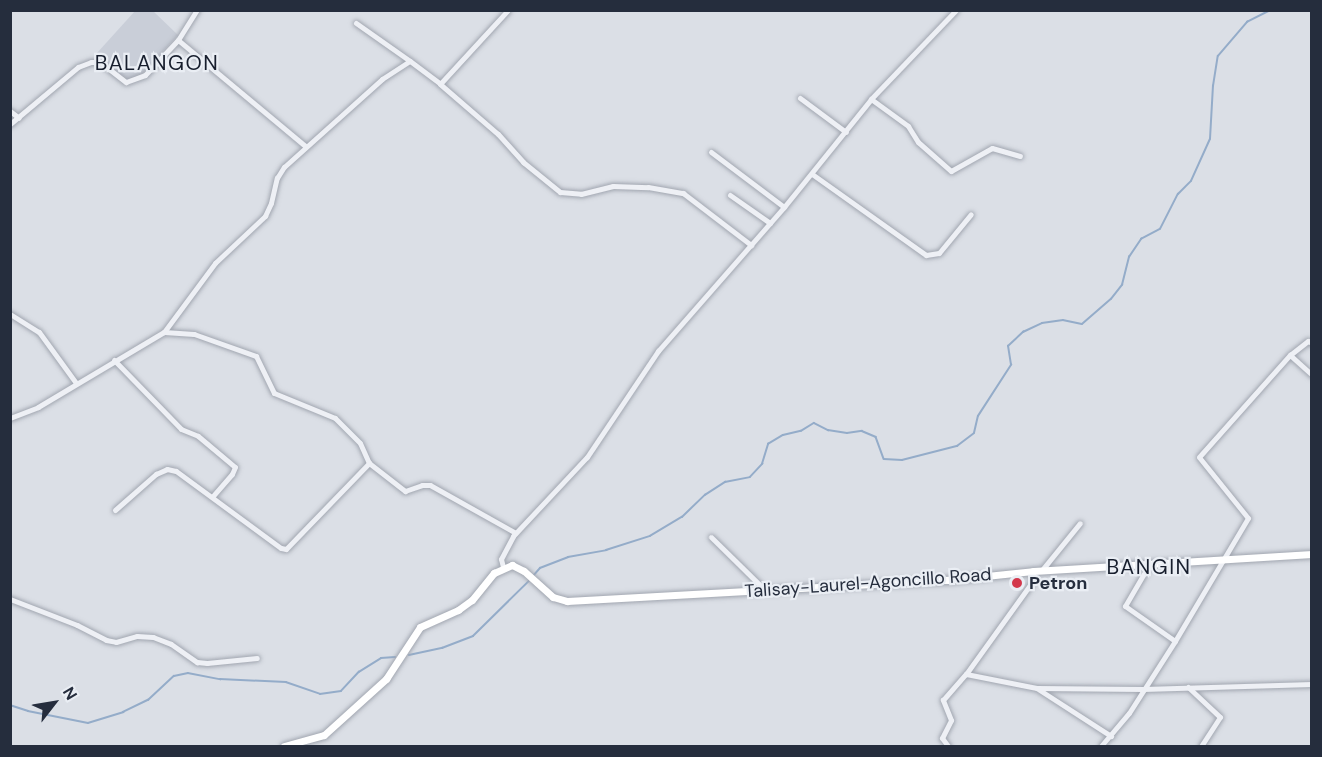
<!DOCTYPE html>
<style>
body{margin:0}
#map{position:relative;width:1322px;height:757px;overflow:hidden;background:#dbdfe6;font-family:"DM Sans",sans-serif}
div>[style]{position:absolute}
.built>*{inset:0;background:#c9ced8}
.stream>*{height:1.5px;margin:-0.75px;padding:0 0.75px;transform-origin:0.75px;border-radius:0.75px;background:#94acc9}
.roads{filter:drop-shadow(0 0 2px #a1a6b0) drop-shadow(0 0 2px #a1a6b0)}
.minor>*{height:5px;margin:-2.5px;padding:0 2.5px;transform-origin:2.5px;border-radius:2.5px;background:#eef0f5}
.major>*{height:7px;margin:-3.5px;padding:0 3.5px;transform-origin:3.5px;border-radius:3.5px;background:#fff}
.dots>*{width:16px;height:16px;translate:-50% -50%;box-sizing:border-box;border:3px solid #eaeef4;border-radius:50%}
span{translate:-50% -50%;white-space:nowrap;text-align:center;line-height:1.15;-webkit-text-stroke:4.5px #eaeef4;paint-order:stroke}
.street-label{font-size:18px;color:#252d3d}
.poi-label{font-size:18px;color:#252d3d;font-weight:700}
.left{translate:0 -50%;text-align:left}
.quarter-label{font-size:21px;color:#171e2d;letter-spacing:1.5px}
.frame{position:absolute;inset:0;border:12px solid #252d3d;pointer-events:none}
.north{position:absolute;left:24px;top:673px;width:60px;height:60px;-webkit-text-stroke:4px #eaeef4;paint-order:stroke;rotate:59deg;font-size:16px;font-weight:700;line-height:24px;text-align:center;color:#252d3d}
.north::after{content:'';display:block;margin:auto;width:21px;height:27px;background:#252d3d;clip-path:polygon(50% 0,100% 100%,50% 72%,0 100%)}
</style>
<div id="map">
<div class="built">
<i style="clip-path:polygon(135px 11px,153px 11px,178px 35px,139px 77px,127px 81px,97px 53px)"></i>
</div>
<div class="stream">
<i style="left:534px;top:575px;width:9px;rotate:-49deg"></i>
<i style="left:540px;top:568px;width:30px;rotate:-21deg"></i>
<i style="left:568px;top:557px;width:39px;rotate:-10deg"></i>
<i style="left:606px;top:550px;width:46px;rotate:-17.7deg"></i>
<i style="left:650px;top:536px;width:37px;rotate:-31deg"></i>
<i style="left:682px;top:517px;width:32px;rotate:-44deg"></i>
<i style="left:705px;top:495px;width:24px;rotate:-33deg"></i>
<i style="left:725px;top:482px;width:25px;rotate:-11deg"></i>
<i style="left:750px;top:477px;width:18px;rotate:-47deg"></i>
<i style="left:762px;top:464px;width:21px;rotate:-73deg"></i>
<i style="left:768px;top:444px;width:17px;rotate:-31deg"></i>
<i style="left:783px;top:435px;width:18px;rotate:-13deg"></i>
<i style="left:801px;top:431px;width:15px;rotate:-32deg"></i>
<i style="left:814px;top:423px;width:16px;rotate:27deg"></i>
<i style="left:828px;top:430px;width:19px;rotate:9deg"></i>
<i style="left:847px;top:433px;width:15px;rotate:-8deg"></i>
<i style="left:862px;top:431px;width:15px;rotate:23deg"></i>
<i style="left:876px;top:437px;width:23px;rotate:70deg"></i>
<i style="left:884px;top:459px;width:18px;rotate:3deg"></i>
<i style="left:902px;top:460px;width:57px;rotate:-14.3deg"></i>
<i style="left:957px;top:446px;width:21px;rotate:-37deg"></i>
<i style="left:974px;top:433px;width:17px;rotate:-77deg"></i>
<i style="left:978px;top:416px;width:61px;rotate:-57.1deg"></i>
<i style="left:1011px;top:365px;width:19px;rotate:-99deg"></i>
<i style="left:1008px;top:346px;width:21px;rotate:-43deg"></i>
<i style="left:1023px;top:332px;width:21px;rotate:-25deg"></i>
<i style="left:1042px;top:323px;width:21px;rotate:-8deg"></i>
<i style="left:1063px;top:320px;width:19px;rotate:12deg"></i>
<i style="left:1082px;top:324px;width:38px;rotate:-41deg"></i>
<i style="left:1111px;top:299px;width:18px;rotate:-52deg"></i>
<i style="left:1122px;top:285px;width:29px;rotate:-76deg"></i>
<i style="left:1129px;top:257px;width:22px;rotate:-56deg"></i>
<i style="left:1141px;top:239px;width:21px;rotate:-28deg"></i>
<i style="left:1160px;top:229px;width:39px;rotate:-63deg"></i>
<i style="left:1178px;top:194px;width:18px;rotate:-45deg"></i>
<i style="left:1191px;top:181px;width:46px;rotate:-65.7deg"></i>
<i style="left:1210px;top:139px;width:53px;rotate:-86.8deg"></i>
<i style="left:1213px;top:86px;width:30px;rotate:-81deg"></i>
<i style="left:1218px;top:56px;width:45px;rotate:-49.5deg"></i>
<i style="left:1247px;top:22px;width:27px;rotate:-27deg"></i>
<i style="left:409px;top:655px;width:34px;rotate:-12deg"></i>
<i style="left:442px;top:648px;width:33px;rotate:-21deg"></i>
<i style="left:473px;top:636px;width:78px;rotate:-44.5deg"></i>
<i style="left:10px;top:705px;width:19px;rotate:18deg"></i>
<i style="left:28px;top:711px;width:61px;rotate:11.3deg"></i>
<i style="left:88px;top:723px;width:37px;rotate:-17deg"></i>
<i style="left:123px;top:712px;width:28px;rotate:-26deg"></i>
<i style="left:148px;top:700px;width:35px;rotate:-43deg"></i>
<i style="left:174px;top:676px;width:14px;rotate:-12deg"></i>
<i style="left:188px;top:673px;width:33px;rotate:11deg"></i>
<i style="left:220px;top:679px;width:66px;rotate:2.6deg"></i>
<i style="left:286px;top:682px;width:36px;rotate:19deg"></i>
<i style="left:320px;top:694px;width:21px;rotate:-8deg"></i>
<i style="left:341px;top:691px;width:26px;rotate:-47deg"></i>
<i style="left:359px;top:672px;width:26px;rotate:-32deg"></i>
<i style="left:381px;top:658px;width:14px;rotate:-4deg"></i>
</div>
<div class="roads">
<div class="minor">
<i style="left:356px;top:23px;width:66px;rotate:35.1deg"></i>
<i style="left:178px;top:40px;width:165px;rotate:39.8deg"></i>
<i style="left:440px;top:84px;width:100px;rotate:-47.4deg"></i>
<i style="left:800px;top:98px;width:57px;rotate:36.5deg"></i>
<i style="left:871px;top:99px;width:46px;rotate:36.1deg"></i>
<i style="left:908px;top:126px;width:19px;rotate:58deg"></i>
<i style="left:918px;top:142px;width:44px;rotate:41.3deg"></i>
<i style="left:951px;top:171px;width:47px;rotate:-29.3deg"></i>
<i style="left:992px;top:148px;width:29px;rotate:16deg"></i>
<i style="left:10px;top:111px;width:11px;rotate:38deg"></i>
<i style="left:10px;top:124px;width:89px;rotate:-40deg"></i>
<i style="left:78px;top:67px;width:14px;rotate:-21deg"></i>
<i style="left:91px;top:62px;width:9px"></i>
<i style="left:100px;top:62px;width:33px;rotate:38deg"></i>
<i style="left:126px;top:82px;width:20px;rotate:-20deg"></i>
<i style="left:145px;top:75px;width:48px;rotate:-46.7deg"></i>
<i style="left:178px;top:40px;width:36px;rotate:-58deg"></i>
<i style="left:711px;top:152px;width:91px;rotate:37deg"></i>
<i style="left:812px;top:174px;width:140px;rotate:35.4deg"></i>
<i style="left:926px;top:255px;width:13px;rotate:-9deg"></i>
<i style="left:939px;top:253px;width:50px;rotate:-50.6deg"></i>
<i style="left:730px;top:195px;width:49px;rotate:35deg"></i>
<i style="left:10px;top:314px;width:34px;rotate:32deg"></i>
<i style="left:39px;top:332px;width:63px;rotate:54deg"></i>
<i style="left:164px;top:332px;width:30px;rotate:4deg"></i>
<i style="left:194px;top:334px;width:66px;rotate:19.5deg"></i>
<i style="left:256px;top:356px;width:41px;rotate:64.1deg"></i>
<i style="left:274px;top:393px;width:66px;rotate:22.3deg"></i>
<i style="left:335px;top:418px;width:35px;rotate:45deg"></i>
<i style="left:360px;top:443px;width:22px;rotate:66deg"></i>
<i style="left:369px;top:463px;width:46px;rotate:37.9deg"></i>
<i style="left:405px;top:491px;width:18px;rotate:-19deg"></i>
<i style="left:422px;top:485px;width:8px"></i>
<i style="left:430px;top:485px;width:98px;rotate:29.2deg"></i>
<i style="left:1290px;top:355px;width:30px;rotate:42deg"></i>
<i style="left:114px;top:360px;width:96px;rotate:45.8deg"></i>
<i style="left:181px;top:429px;width:18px;rotate:22deg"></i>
<i style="left:198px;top:436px;width:48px;rotate:40deg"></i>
<i style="left:235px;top:467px;width:8px;rotate:113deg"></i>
<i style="left:232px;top:474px;width:30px;rotate:131deg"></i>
<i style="left:10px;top:418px;width:30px;rotate:-21deg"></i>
<i style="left:38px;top:407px;width:147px;rotate:-30.8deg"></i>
<i style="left:164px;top:332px;width:86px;rotate:-53.5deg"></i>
<i style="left:215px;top:263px;width:69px;rotate:-43.2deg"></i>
<i style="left:265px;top:216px;width:14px;rotate:-65deg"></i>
<i style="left:271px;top:203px;width:26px;rotate:-77deg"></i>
<i style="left:277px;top:178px;width:13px;rotate:-58deg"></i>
<i style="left:284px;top:167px;width:132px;rotate:-41.9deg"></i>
<i style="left:382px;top:79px;width:33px;rotate:-33deg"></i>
<i style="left:410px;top:61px;width:38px;rotate:37deg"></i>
<i style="left:440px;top:84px;width:77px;rotate:40.8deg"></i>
<i style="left:498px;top:134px;width:38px;rotate:48deg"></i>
<i style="left:523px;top:162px;width:48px;rotate:39deg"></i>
<i style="left:560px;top:192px;width:21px;rotate:5deg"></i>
<i style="left:581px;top:194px;width:33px;rotate:-14deg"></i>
<i style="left:613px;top:186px;width:35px;rotate:2deg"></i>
<i style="left:648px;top:187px;width:36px;rotate:10deg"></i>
<i style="left:683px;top:193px;width:86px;rotate:37.4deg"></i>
<i style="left:115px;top:510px;width:55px;rotate:-41.3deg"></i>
<i style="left:156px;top:474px;width:12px;rotate:-24deg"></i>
<i style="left:167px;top:469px;width:9px;rotate:13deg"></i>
<i style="left:176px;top:471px;width:130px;rotate:36.3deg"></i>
<i style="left:281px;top:548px;width:5px;rotate:11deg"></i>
<i style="left:286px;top:549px;width:120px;rotate:-46deg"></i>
<i style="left:711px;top:537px;width:74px;rotate:44.5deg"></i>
<i style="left:503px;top:567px;width:8px;rotate:-104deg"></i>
<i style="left:501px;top:559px;width:26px;rotate:-62deg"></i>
<i style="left:513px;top:536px;width:108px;rotate:-46.9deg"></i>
<i style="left:587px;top:457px;width:128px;rotate:-56.2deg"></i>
<i style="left:658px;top:351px;width:191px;rotate:-48.8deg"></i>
<i style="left:784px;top:207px;width:139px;rotate:-51.1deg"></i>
<i style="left:871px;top:99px;width:123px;rotate:-46.3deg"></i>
<i style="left:1042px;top:570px;width:60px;rotate:-51deg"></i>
<i style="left:10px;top:599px;width:72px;rotate:21.2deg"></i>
<i style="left:77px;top:625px;width:33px;rotate:27deg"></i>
<i style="left:106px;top:640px;width:10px;rotate:11deg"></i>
<i style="left:116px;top:642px;width:22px;rotate:-16deg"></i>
<i style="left:137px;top:636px;width:16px;rotate:4deg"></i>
<i style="left:153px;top:637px;width:19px;rotate:21deg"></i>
<i style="left:171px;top:644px;width:32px;rotate:35deg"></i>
<i style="left:197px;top:662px;width:10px;rotate:6deg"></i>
<i style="left:207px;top:663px;width:50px;rotate:-5.7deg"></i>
<i style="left:1175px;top:641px;width:143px;rotate:-59.3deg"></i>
<i style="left:1248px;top:518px;width:78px;rotate:-128.8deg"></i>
<i style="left:1199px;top:457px;width:137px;rotate:-48.3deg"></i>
<i style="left:1290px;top:355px;width:23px;rotate:-38deg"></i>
<i style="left:1308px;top:341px;width:4px;rotate:27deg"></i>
<i style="left:966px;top:674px;width:72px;rotate:11.2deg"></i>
<i style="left:1037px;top:688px;width:106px;rotate:0.5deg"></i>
<i style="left:1143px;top:689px;width:169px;rotate:-1.7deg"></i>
<i style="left:1188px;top:687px;width:44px;rotate:43.2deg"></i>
<i style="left:1220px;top:717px;width:35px;rotate:123deg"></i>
<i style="left:1038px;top:689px;width:87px;rotate:32.8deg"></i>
<i style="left:948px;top:746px;width:10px;rotate:-127deg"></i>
<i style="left:942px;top:738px;width:20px;rotate:-63deg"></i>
<i style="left:951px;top:720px;width:22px;rotate:-112deg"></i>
<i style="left:943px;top:700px;width:35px;rotate:-49deg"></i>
<i style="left:966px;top:674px;width:113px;rotate:-54.3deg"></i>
<i style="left:1032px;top:582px;width:11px;rotate:-85deg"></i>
<i style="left:1101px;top:746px;width:43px;rotate:-49.7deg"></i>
<i style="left:1129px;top:713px;width:85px;rotate:-57.4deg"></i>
<i style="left:1175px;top:641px;width:61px;rotate:-145deg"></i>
<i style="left:1125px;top:606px;width:48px;rotate:-59.7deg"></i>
</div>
<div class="major">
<i style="left:284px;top:746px;width:41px;rotate:-15.4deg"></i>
<i style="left:324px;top:735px;width:84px;rotate:-42.1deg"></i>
<i style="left:386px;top:679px;width:62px;rotate:-56.8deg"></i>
<i style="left:420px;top:627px;width:42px;rotate:-24.1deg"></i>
<i style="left:458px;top:610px;width:17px;rotate:-36deg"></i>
<i style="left:472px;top:600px;width:35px;rotate:-51deg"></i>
<i style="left:494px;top:573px;width:20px;rotate:-24deg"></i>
<i style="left:512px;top:565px;width:13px;rotate:27deg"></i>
<i style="left:524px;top:571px;width:39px;rotate:42deg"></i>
<i style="left:553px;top:597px;width:15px;rotate:16deg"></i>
<i style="left:567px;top:601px;width:382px;rotate:-3.2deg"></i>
<i style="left:948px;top:580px;width:85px;rotate:-6deg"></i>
<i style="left:1033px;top:571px;width:280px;rotate:-3.5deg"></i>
</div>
</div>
<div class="dots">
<i style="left:1017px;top:583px;background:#d3384c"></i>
</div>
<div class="street-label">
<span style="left:868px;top:583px;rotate:-4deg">Talisay-Laurel-Agoncillo Road</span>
</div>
<div class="poi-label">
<span class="left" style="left:1029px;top:583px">Petron</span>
</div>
<div class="quarter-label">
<span style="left:157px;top:63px">BALANGON</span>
<span style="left:1149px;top:567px">BANGIN</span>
</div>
<div class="frame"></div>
<div class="north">N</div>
</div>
